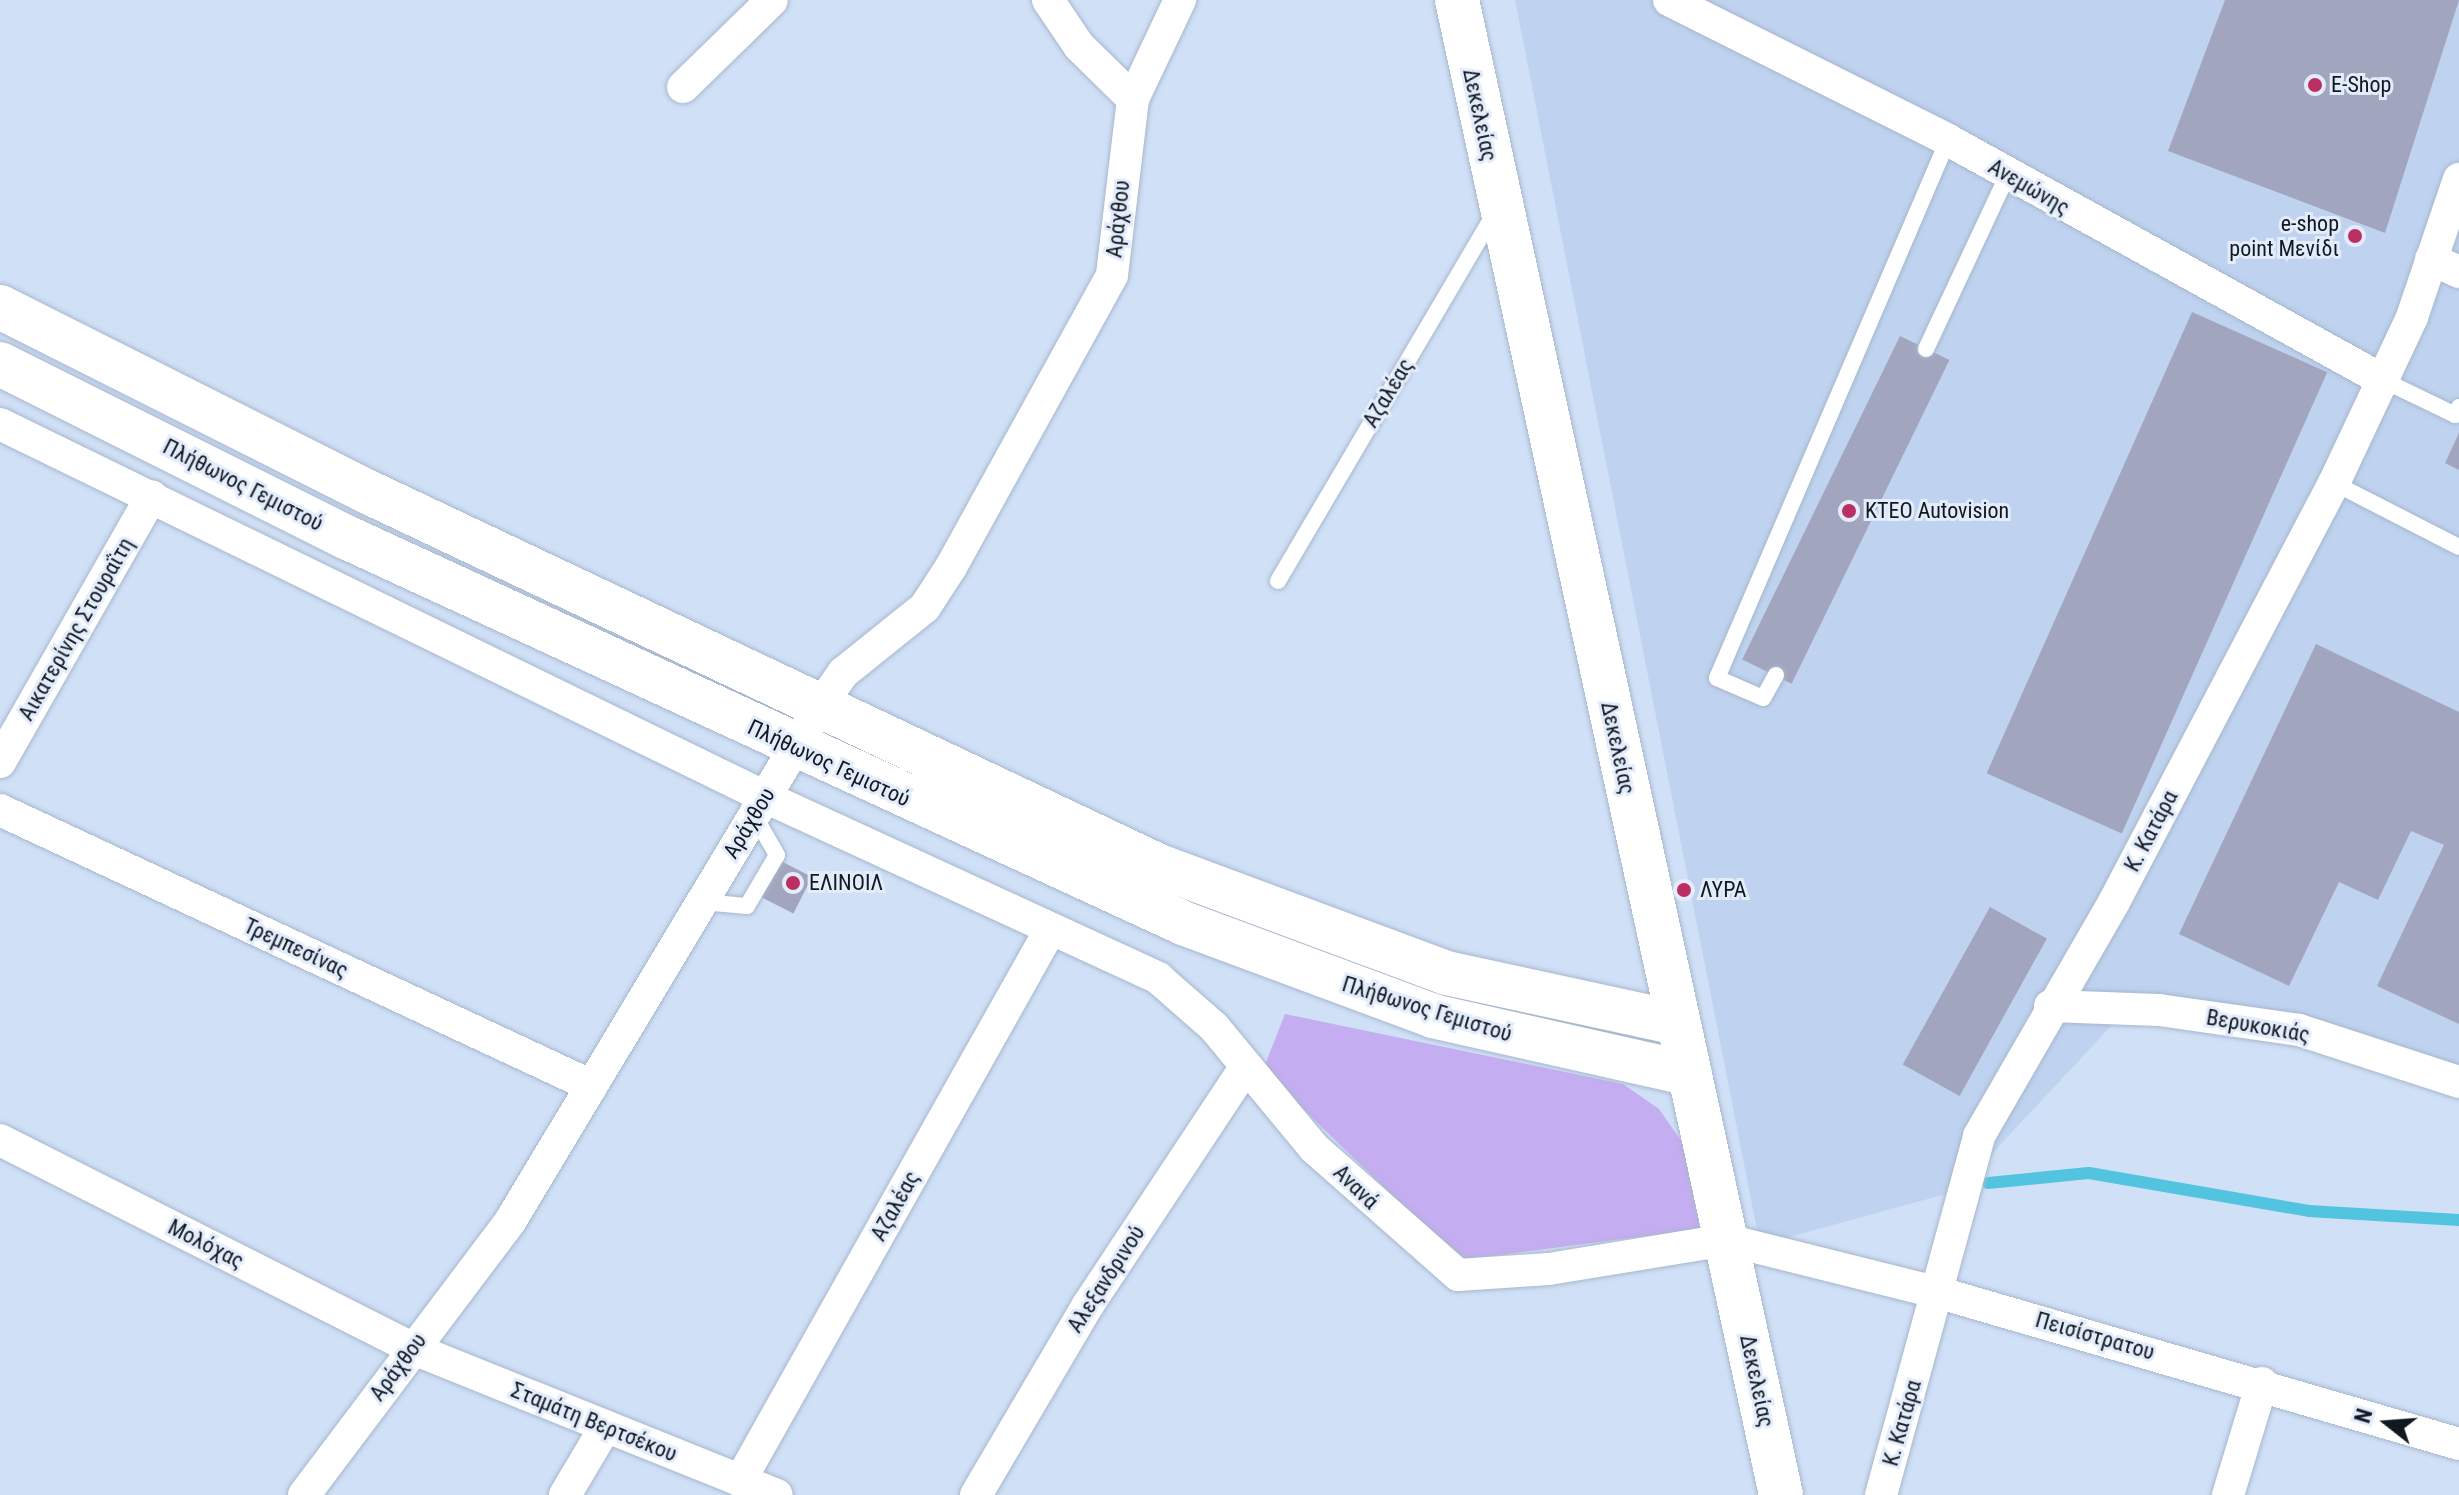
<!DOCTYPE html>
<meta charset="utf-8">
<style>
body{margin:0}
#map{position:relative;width:2459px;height:1495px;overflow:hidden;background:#d0e0f7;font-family:"Roboto Condensed",sans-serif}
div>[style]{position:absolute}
.built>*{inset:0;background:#bfd3f0}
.green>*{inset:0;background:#c5adf1}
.stream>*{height:12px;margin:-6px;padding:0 6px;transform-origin:6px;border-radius:6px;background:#53c4df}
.building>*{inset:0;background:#a2a5be;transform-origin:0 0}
.roads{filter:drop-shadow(0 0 2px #a7b7cd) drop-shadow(0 0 2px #a7b7cd)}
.lane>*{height:16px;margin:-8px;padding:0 8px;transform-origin:8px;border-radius:8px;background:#fff}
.street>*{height:32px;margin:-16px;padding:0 16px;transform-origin:16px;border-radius:16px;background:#fff}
.secondary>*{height:44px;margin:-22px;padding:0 22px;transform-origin:22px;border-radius:22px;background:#fff}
.dots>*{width:22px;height:22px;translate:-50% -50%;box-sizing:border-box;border:4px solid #e3ecfb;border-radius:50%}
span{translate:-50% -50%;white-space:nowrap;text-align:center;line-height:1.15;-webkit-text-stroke:6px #e3ecfb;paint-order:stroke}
.poi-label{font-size:22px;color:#121820}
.left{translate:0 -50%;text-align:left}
.right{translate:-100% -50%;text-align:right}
.street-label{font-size:22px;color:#121820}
.north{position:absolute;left:2347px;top:1383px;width:80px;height:80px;-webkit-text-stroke:6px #e3ecfb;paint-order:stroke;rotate:287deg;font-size:22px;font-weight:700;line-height:32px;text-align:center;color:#121820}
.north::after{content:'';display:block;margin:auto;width:28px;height:36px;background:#121820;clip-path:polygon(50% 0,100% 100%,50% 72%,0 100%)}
</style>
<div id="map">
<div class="built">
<i style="clip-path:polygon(1515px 0,2459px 0,2459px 1071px,2126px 1010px,1957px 1191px,1760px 1245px)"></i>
</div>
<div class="green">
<i style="clip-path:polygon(1285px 1014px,1623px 1084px,1659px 1109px,1684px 1145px,1700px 1229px,1459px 1260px,1263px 1070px)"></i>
</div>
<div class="stream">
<i style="left:1988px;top:1183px;width:101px;rotate:-5.7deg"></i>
<i style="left:2089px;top:1173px;width:223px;rotate:9.8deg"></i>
<i style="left:2309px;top:1211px;width:150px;rotate:3.4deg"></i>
</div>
<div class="building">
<i style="clip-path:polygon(2225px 0,2459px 0,2385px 233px,2168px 151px)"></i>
<i style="left:2192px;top:312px;width:148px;height:505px;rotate:24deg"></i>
<i style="left:1900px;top:336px;width:55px;height:360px;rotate:26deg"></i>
<i style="clip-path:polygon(2459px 433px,2459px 470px,2445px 463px)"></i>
<i style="clip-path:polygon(2316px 644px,2459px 712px,2459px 1024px,2377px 986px,2444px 845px,2411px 831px,2378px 900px,2339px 882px,2289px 986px,2179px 934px)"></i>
<i style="left:771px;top:856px;width:46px;height:41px;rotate:27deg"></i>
<i style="left:1990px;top:907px;width:65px;height:180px;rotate:29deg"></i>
</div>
<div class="roads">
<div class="lane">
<i style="left:1926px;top:349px;width:191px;rotate:-64.9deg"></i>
<i style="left:2385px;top:381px;width:78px;rotate:25.9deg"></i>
<i style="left:2455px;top:415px;width:9px;rotate:-63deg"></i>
<i style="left:2334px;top:483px;width:140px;rotate:27.1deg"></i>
<i style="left:1278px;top:581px;width:426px;rotate:-59.5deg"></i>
<i style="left:1776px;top:675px;width:26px;rotate:119deg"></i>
<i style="left:1763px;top:698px;width:50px;rotate:-156.5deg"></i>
<i style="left:1717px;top:678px;width:585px;rotate:-66.76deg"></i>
<i style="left:702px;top:902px;width:45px;rotate:5.1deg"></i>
<i style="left:747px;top:906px;width:59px;rotate:-59.5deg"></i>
<i style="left:777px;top:855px;width:46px;rotate:-119.9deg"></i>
</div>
<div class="street">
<i style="left:1048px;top:0;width:55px;rotate:56deg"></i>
<i style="left:1079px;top:46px;width:76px;rotate:44.5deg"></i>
<i style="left:1669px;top:0;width:312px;rotate:26.6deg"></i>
<i style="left:1948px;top:140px;width:499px;rotate:28.9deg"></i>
<i style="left:683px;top:87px;width:124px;rotate:-44.3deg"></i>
<i style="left:2431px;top:259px;width:31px;rotate:25deg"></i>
<i style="left:0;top:424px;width:851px;rotate:25.99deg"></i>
<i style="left:765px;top:797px;width:433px;rotate:24.7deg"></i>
<i style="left:1158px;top:978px;width:74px;rotate:41.2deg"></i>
<i style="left:1214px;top:1027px;width:157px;rotate:50.4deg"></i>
<i style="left:1314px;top:1148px;width:192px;rotate:41.4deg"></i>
<i style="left:1458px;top:1275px;width:91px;rotate:-3.8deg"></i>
<i style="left:1549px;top:1269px;width:180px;rotate:-9.3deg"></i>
<i style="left:1727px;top:1240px;width:219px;rotate:14deg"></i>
<i style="left:1940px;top:1293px;width:541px;rotate:16.22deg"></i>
<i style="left:0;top:762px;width:306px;rotate:-60.3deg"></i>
<i style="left:0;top:810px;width:653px;rotate:25deg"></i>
<i style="left:2050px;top:1006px;width:109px;rotate:2.1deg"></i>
<i style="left:2159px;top:1010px;width:141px;rotate:8.1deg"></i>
<i style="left:2299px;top:1030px;width:168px;rotate:18deg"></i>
<i style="left:0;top:1140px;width:461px;rotate:26.8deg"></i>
<i style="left:411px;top:1348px;width:394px;rotate:21.9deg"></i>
<i style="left:740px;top:1481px;width:630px;rotate:-60.63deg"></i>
<i style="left:304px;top:1495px;width:344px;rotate:-53deg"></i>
<i style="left:511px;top:1220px;width:596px;rotate:-59deg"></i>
<i style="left:818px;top:709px;width:44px;rotate:-55.2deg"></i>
<i style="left:843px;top:673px;width:105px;rotate:-38.8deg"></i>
<i style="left:925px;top:607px;width:48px;rotate:-57deg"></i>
<i style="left:951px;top:567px;width:333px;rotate:-61.1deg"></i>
<i style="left:1112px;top:275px;width:177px;rotate:-83.2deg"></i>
<i style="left:1133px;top:99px;width:110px;rotate:-64.6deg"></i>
<i style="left:565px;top:1495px;width:80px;rotate:-59.3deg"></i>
<i style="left:976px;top:1495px;width:221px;rotate:-59.5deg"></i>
<i style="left:1088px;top:1305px;width:284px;rotate:-56.5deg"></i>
<i style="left:1881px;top:1495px;width:372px;rotate:-74.7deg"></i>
<i style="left:1979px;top:1136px;width:270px;rotate:-60deg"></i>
<i style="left:2114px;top:902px;width:473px;rotate:-62.3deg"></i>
<i style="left:2334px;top:483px;width:183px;rotate:-64.8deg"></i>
<i style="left:2412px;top:317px;width:146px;rotate:-71.2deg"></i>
<i style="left:2228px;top:1495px;width:117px;rotate:-73.1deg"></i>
</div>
<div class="secondary">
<i style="left:1457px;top:0;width:1530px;rotate:77.77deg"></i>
<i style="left:0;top:307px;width:412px;rotate:26.7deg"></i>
<i style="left:368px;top:492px;width:875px;rotate:25.31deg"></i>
<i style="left:1159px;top:866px;width:306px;rotate:20.4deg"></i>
<i style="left:1446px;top:973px;width:237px;rotate:12.2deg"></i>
<i style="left:0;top:364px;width:389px;rotate:26.6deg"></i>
<i style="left:348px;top:538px;width:919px;rotate:24.75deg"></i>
<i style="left:1183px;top:923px;width:267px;rotate:20.4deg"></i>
<i style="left:1433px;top:1016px;width:263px;rotate:12.7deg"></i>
</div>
</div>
<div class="dots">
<i style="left:2315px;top:85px;background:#bc2f63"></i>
<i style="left:2355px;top:236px;background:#bc2f63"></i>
<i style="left:1849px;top:511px;background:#bc2f63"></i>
<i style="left:793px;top:883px;background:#bc2f63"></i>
<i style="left:1684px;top:890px;background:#bc2f63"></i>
</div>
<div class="poi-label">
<span class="left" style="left:2331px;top:85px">E-Shop</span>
<span class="right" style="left:2339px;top:236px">e-shop<br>point Μενίδι</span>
<span class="left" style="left:1865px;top:511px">ΚΤΕΟ Autovision</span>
<span class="left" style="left:809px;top:883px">ΕΛΙΝΟΙΛ</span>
<span class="left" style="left:1700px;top:890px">ΛΥΡΑ</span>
</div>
<div class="street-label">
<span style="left:1480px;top:115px;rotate:78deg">Δεκελείας</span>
<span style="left:2029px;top:187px;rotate:30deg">Ανεμώνης</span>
<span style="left:1118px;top:219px;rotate:-84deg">Αράχθου</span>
<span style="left:1388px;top:393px;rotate:-59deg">Αζαλέας</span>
<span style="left:243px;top:485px;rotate:27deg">Πλήθωνος Γεμιστού</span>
<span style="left:76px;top:629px;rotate:-60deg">Αικατερίνης Στουραΐτη</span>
<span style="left:1618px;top:748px;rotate:78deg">Δεκελείας</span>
<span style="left:829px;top:763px;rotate:25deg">Πλήθωνος Γεμιστού</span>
<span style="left:749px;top:823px;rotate:-59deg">Αράχθου</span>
<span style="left:2151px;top:831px;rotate:-62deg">Κ. Κατάρα</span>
<span style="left:296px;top:948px;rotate:25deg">Τρεμπεσίνας</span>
<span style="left:1427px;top:1009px;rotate:17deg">Πλήθωνος Γεμιστού</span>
<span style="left:2258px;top:1026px;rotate:10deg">Βερυκοκιάς</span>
<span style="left:1356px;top:1187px;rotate:44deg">Ανανά</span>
<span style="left:895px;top:1206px;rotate:-61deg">Αζαλέας</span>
<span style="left:206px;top:1244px;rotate:27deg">Μολόχας</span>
<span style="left:1106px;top:1279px;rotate:-57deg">Αλεξανδρινού</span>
<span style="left:2095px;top:1336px;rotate:16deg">Πεισίστρατου</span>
<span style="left:398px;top:1367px;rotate:-53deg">Αράχθου</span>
<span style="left:1757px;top:1381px;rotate:78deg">Δεκελείας</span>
<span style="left:594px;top:1422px;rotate:22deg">Σταμάτη Βερτσέκου</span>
<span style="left:1902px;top:1423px;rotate:-74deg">Κ. Κατάρα</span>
</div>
<div class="north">N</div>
</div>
